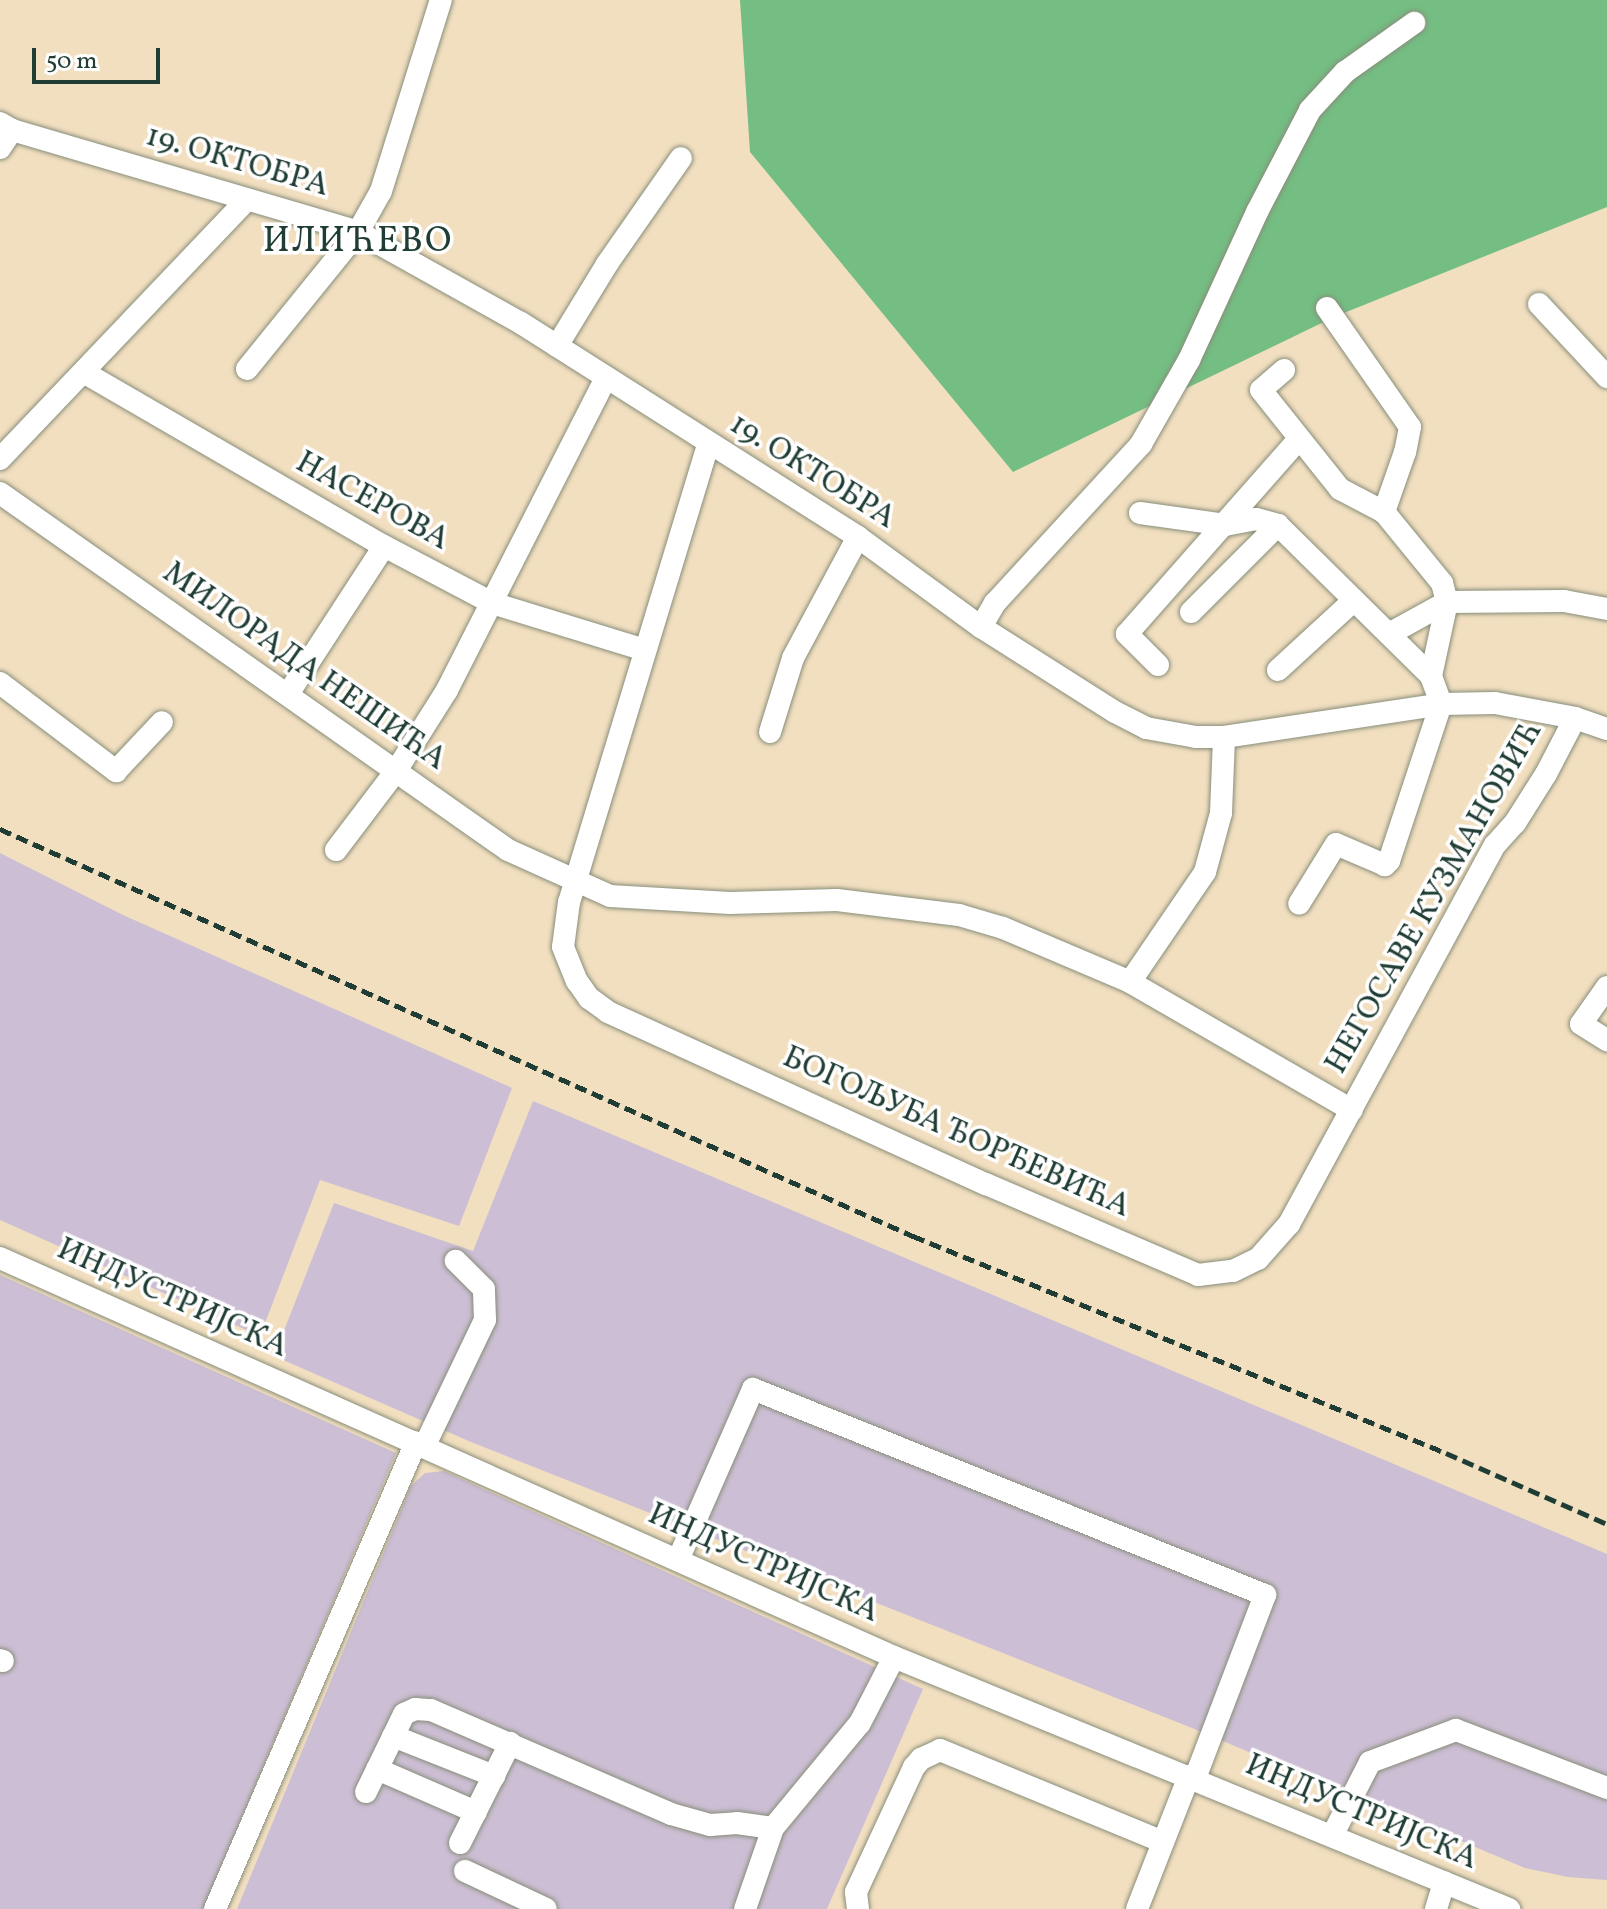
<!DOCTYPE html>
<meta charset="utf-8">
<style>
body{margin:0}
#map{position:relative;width:1607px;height:1909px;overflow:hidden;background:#f2dfc0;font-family:Vollkorn,serif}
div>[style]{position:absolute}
.industrial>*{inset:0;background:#ccbed4}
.forest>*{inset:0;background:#74bd83}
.roads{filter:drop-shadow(0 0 2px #888e7a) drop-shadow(0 0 2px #888e7a)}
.minor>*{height:22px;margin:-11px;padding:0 11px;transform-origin:11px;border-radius:11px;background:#fff}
.rail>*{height:5px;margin-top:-2.5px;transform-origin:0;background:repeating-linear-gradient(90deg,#1f3d34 0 12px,transparent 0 18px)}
span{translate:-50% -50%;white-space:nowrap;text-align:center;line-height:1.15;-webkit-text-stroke:7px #fff;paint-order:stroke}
.street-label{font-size:32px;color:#1f3d34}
.quarter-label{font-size:36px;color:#1f3d34;letter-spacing:2px}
.scale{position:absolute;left:32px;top:48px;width:128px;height:36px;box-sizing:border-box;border:4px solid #1f3d34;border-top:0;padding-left:10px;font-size:24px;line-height:28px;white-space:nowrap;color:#1f3d34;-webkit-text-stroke:6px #fff;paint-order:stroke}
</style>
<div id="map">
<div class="industrial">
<i style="clip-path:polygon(0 853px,123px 915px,512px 1088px,459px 1226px,320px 1180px,260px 1336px,0 1220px)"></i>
<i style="clip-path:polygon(533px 1101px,1607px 1554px,1607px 1880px,1568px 1877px,1525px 1868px,1192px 1728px,471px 1442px,274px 1356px,334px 1203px,473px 1251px)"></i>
<i style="clip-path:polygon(0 1275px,396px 1453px,203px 1909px,0 1909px)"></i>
<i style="clip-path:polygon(444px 1471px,923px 1689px,827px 1909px,237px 1909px,411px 1486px,425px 1473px)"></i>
</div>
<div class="forest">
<i style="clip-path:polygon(740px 0,1607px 0,1607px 207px,1334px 317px,1013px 472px,750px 152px)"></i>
</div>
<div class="roads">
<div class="minor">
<i style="left:0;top:123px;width:14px;rotate:30deg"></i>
<i style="left:12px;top:130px;width:361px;rotate:16.4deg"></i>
<i style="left:358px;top:232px;width:187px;rotate:29.2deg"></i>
<i style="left:521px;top:323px;width:399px;rotate:32.4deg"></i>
<i style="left:858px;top:537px;width:152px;rotate:36.2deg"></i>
<i style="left:981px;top:627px;width:159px;rotate:32.4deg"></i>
<i style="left:1115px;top:712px;width:35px;rotate:27deg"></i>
<i style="left:1146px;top:728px;width:51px;rotate:10.2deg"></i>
<i style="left:1196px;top:737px;width:28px"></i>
<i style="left:1224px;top:737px;width:219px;rotate:-8.6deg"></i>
<i style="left:1441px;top:704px;width:54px;rotate:-1.1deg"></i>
<i style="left:1495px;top:703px;width:81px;rotate:10.6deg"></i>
<i style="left:1575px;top:718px;width:34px;rotate:19deg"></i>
<i style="left:0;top:148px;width:22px;rotate:-56deg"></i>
<i style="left:1539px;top:304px;width:100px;rotate:47deg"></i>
<i style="left:1327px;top:308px;width:145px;rotate:55.1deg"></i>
<i style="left:1410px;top:427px;width:25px;rotate:101deg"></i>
<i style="left:1405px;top:452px;width:64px;rotate:109.3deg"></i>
<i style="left:1384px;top:512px;width:92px;rotate:50.8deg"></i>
<i style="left:1442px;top:583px;width:20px;rotate:75deg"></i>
<i style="left:1447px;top:602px;width:76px;rotate:102.2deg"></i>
<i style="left:557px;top:346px;width:96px;rotate:-58.6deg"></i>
<i style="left:607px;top:264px;width:129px;rotate:-55.1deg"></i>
<i style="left:247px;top:369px;width:176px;rotate:-51deg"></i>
<i style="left:358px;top:232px;width:47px;rotate:-60.7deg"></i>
<i style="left:381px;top:191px;width:200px;rotate:-72.6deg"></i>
<i style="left:1284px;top:370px;width:30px;rotate:139deg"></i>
<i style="left:1261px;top:390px;width:127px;rotate:51.4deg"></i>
<i style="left:1340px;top:489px;width:50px;rotate:27.6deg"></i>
<i style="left:85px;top:373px;width:345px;rotate:30.1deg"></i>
<i style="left:384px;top:546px;width:122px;rotate:27.8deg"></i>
<i style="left:492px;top:603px;width:160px;rotate:17.1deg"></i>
<i style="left:708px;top:445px;width:478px;rotate:106.9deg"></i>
<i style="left:569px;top:902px;width:45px;rotate:97.6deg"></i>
<i style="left:563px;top:947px;width:37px;rotate:68deg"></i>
<i style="left:577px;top:981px;width:21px;rotate:55deg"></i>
<i style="left:589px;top:998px;width:24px;rotate:36deg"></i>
<i style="left:608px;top:1012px;width:415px;rotate:24.5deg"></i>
<i style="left:986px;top:1184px;width:231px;rotate:23.2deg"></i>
<i style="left:1198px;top:1275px;width:35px;rotate:-7deg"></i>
<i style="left:1233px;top:1271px;width:28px;rotate:-26deg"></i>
<i style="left:1258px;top:1259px;width:47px;rotate:-48.5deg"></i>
<i style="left:1289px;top:1224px;width:431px;rotate:-61.5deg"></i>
<i style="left:1495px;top:845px;width:30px;rotate:-48deg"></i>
<i style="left:1515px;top:823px;width:58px;rotate:-57.7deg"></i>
<i style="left:1546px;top:774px;width:63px;rotate:-62.6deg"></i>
<i style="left:0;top:459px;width:358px;rotate:-46.4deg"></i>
<i style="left:0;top:493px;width:621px;rotate:35.1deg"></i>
<i style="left:508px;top:850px;width:112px;rotate:24.3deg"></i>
<i style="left:610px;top:896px;width:120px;rotate:3.3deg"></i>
<i style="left:730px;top:903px;width:107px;rotate:-1.6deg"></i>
<i style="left:837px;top:900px;width:123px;rotate:7deg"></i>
<i style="left:959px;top:915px;width:46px;rotate:16.5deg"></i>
<i style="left:1003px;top:928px;width:138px;rotate:23deg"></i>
<i style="left:1130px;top:982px;width:256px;rotate:30deg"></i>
<i style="left:1140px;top:513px;width:86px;rotate:8deg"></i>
<i style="left:1225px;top:525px;width:32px;rotate:-11deg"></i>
<i style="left:1256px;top:519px;width:23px;rotate:15deg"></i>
<i style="left:1278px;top:525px;width:215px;rotate:44.6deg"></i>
<i style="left:1431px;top:676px;width:30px;rotate:70deg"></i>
<i style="left:1441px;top:704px;width:165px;rotate:108.3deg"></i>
<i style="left:1389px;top:861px;width:6px;rotate:135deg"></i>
<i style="left:1385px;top:865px;width:53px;rotate:-156.8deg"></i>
<i style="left:1336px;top:844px;width:70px;rotate:121.7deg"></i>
<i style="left:1191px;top:612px;width:123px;rotate:-45deg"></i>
<i style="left:981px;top:627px;width:28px;rotate:-60deg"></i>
<i style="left:995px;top:603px;width:216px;rotate:-47.4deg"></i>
<i style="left:1141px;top:444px;width:97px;rotate:-60.3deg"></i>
<i style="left:1189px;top:360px;width:163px;rotate:-65.3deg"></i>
<i style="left:1257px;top:212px;width:115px;rotate:-62.5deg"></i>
<i style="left:1310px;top:110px;width:52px;rotate:-47.4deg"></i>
<i style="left:1345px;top:72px;width:85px;rotate:-35.4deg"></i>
<i style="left:1389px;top:634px;width:66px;rotate:-28.9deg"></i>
<i style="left:1447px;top:602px;width:117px;rotate:-0.5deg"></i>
<i style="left:1564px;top:601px;width:44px;rotate:10.5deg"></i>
<i style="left:1158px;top:665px;width:44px;rotate:-135deg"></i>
<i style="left:1127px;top:634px;width:260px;rotate:-48.6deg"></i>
<i style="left:1278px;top:670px;width:103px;rotate:-42.6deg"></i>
<i style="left:0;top:683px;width:146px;rotate:37.2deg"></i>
<i style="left:116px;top:771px;width:67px;rotate:-46.8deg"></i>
<i style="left:288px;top:694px;width:176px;rotate:-57deg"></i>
<i style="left:770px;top:732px;width:77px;rotate:-72.7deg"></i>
<i style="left:793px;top:658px;width:137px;rotate:-61.8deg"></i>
<i style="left:336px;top:850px;width:99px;rotate:-52.8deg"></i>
<i style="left:396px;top:771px;width:96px;rotate:-57.8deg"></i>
<i style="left:447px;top:690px;width:350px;rotate:-63deg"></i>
<i style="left:1130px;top:982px;width:133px;rotate:-55.7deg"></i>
<i style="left:1205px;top:872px;width:61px;rotate:-74.8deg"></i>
<i style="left:1221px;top:813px;width:76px;rotate:-87.7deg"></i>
<i style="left:1607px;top:987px;width:45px;rotate:125.1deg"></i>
<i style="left:1581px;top:1024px;width:31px;rotate:32deg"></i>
<i style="left:0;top:1258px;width:979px;rotate:24.05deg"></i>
<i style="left:894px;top:1657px;width:665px;rotate:22.28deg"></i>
<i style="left:425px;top:1445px;width:139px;rotate:-64.4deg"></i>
<i style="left:485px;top:1320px;width:31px;rotate:-92deg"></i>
<i style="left:484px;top:1289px;width:40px;rotate:-135deg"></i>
<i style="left:678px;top:1560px;width:187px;rotate:-66.3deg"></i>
<i style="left:753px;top:1389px;width:552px;rotate:21.92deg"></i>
<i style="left:1265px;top:1595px;width:196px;rotate:110.9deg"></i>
<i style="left:0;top:1660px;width:3px;rotate:18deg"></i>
<i style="left:393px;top:1736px;width:109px;rotate:21.6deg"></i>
<i style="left:377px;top:1769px;width:108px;rotate:23.5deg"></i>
<i style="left:366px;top:1792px;width:87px;rotate:-64deg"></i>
<i style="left:404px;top:1714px;width:12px;rotate:-24deg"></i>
<i style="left:415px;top:1709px;width:16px;rotate:4deg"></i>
<i style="left:431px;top:1710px;width:262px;rotate:23.4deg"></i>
<i style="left:671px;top:1814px;width:41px;rotate:15.8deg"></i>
<i style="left:710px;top:1825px;width:27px;rotate:-4deg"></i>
<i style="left:737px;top:1823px;width:36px;rotate:8deg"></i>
<i style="left:773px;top:1828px;width:136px;rotate:-50.4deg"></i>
<i style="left:860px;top:1723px;width:74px;rotate:-62.7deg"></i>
<i style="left:1332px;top:1836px;width:83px;rotate:-62.8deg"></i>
<i style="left:1370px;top:1762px;width:92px;rotate:-20.4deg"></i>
<i style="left:1456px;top:1730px;width:162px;rotate:21deg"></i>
<i style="left:460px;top:1843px;width:112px;rotate:-63.4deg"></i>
<i style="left:465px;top:1871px;width:89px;rotate:25.1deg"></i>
<i style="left:215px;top:1909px;width:508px;rotate:-66.71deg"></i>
<i style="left:745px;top:1909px;width:86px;rotate:-70.9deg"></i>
<i style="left:858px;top:1909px;width:17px;rotate:-97deg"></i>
<i style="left:856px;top:1892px;width:138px;rotate:-65.1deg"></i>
<i style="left:914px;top:1767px;width:11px;rotate:-49deg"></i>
<i style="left:921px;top:1759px;width:21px;rotate:-25deg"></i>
<i style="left:940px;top:1750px;width:241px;rotate:22.4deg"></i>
<i style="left:1137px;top:1909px;width:143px;rotate:-68.6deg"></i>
<i style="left:1436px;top:1909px;width:28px;rotate:-73deg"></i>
</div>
</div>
<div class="rail">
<i style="left:0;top:829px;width:1000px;rotate:24.03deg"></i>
<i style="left:913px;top:1236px;width:575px;rotate:22.15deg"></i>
<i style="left:1446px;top:1453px;width:176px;rotate:23.8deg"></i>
</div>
<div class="street-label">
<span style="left:237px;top:162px;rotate:16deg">19. ОКТОБРА</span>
<span style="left:812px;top:472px;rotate:32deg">19. ОКТОБРА</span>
<span style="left:372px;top:502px;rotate:29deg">НАСЕРОВА</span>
<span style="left:304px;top:667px;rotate:35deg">МИЛОРАДА НЕШИЋА</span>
<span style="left:1435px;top:898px;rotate:-60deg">НЕГОСАВЕ КУЗМАНОВИЋ</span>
<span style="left:956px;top:1133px;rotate:24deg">БОГОЉУБА ЂОРЂЕВИЋА</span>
<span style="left:172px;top:1299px;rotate:24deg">ИНДУСТРИЈСКА</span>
<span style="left:763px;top:1564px;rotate:24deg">ИНДУСТРИЈСКА</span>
<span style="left:1361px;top:1813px;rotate:23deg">ИНДУСТРИЈСКА</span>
</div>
<div class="quarter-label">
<span style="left:358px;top:243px">ИЛИЋЕВО</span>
</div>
<div class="scale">50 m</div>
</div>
